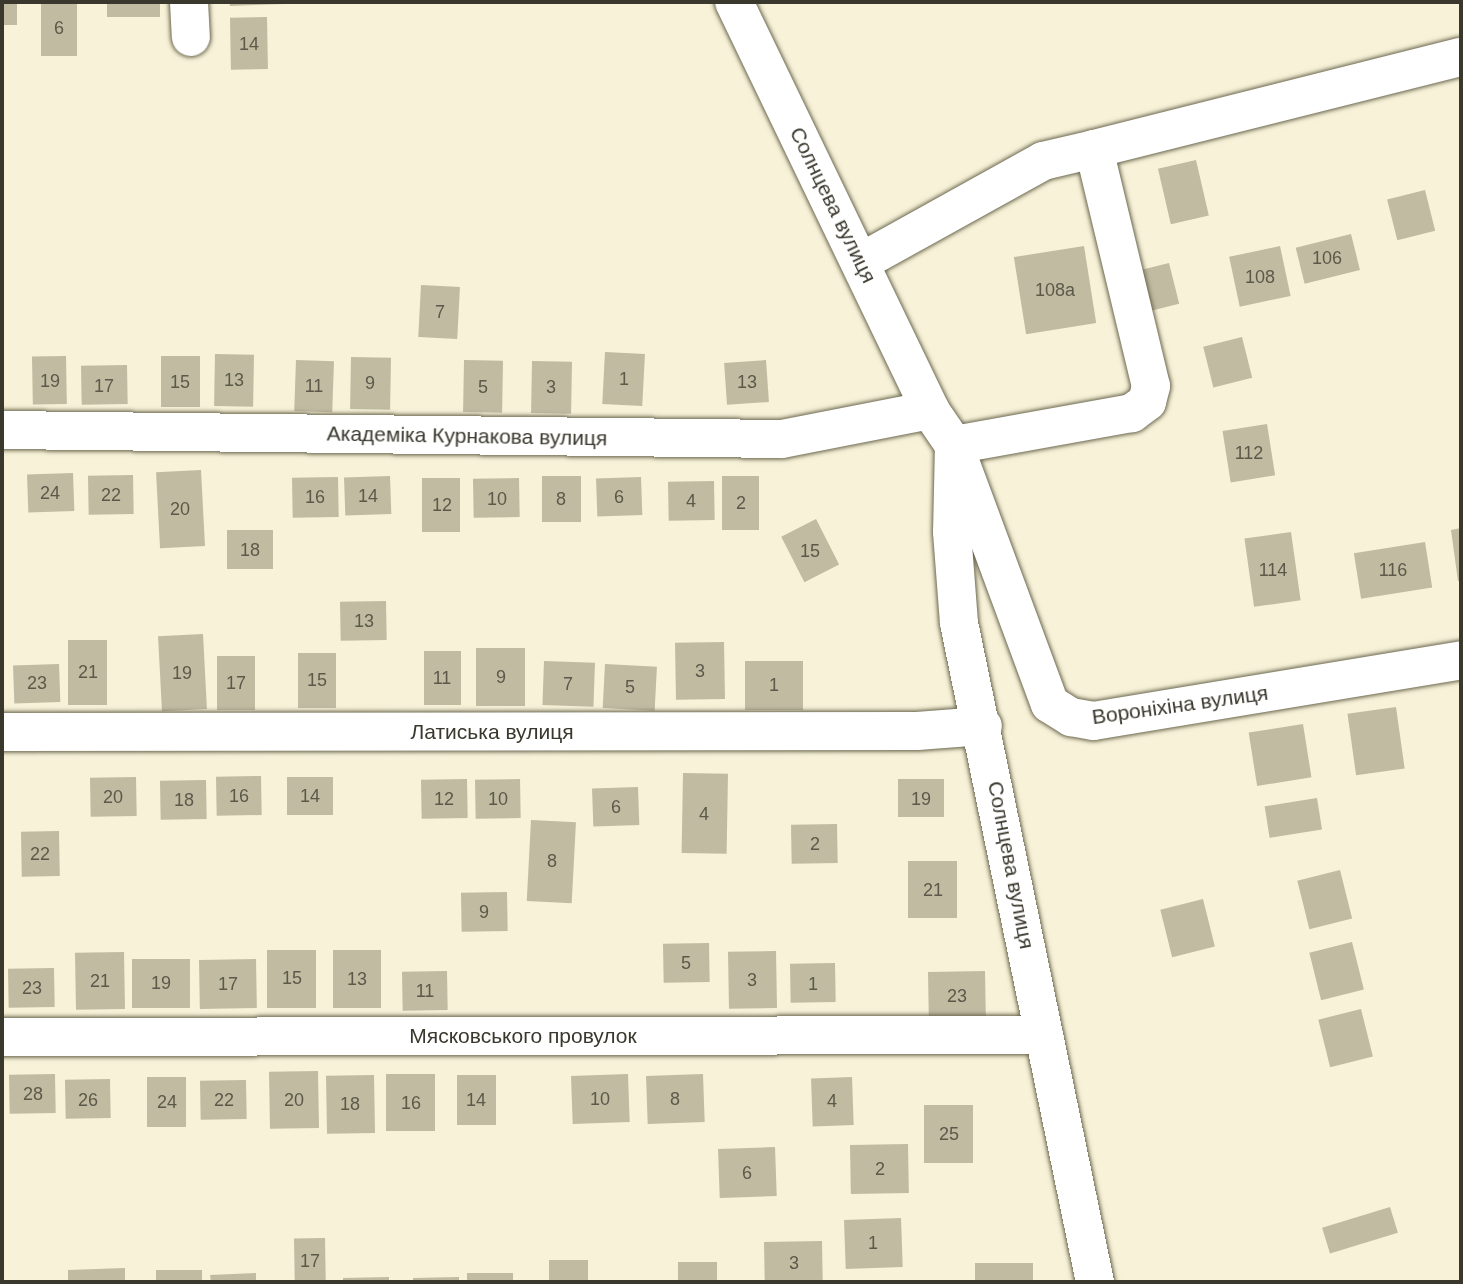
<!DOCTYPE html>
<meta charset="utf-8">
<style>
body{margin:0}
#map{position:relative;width:1463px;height:1284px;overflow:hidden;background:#f7f2d8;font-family:Arial,sans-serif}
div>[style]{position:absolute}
.building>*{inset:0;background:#c0bba1;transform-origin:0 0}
.roads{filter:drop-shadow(0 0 2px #6c6850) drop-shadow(0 0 2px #6c6850)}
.minor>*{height:38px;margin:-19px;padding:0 19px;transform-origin:19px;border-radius:19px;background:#fff}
span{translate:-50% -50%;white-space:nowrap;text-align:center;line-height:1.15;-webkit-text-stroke:5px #fff;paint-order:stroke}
.number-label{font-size:18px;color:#5c594a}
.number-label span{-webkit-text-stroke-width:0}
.street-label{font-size:21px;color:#3a382d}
.frame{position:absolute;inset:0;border:4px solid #3a382d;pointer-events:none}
</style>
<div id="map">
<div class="building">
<i style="left:2px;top:2px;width:15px;height:23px"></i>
<i style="left:41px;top:2px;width:36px;height:54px"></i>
<i style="left:107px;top:2px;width:53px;height:15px"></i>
<i style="clip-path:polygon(229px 2px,284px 2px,284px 4px,230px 6px)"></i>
<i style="left:267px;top:17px;width:52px;height:37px;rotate:89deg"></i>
<i style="left:1196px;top:160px;width:57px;height:39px;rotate:77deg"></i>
<i style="left:1425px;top:190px;width:42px;height:39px;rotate:76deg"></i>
<i style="left:1351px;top:234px;width:37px;height:57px;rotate:76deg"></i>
<i style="left:1084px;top:246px;width:78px;height:71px;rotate:81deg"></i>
<i style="left:1280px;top:246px;width:51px;height:52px;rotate:78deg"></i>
<i style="left:1169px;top:263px;width:42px;height:32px;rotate:76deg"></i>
<i style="left:421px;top:285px;width:39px;height:52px;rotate:3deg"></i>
<i style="left:1242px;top:337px;width:42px;height:40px;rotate:76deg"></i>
<i style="left:605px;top:352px;width:40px;height:52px;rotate:3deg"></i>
<i style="left:215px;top:354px;width:39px;height:52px;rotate:1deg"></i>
<i style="left:66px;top:356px;width:48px;height:34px;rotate:89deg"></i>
<i style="left:161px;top:356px;width:39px;height:51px"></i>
<i style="left:351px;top:357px;width:40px;height:52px;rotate:1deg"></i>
<i style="left:296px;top:360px;width:38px;height:51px;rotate:2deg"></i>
<i style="left:464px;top:360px;width:39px;height:52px;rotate:1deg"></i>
<i style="left:766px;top:360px;width:42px;height:42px;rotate:86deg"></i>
<i style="left:532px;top:361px;width:40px;height:52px;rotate:1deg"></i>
<i style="left:127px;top:365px;width:39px;height:46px;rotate:89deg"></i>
<i style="left:1267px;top:424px;width:52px;height:45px;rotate:81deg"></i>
<i style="left:201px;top:470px;width:76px;height:45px;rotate:87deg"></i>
<i style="left:73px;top:473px;width:38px;height:46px;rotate:88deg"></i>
<i style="left:133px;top:475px;width:39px;height:45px;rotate:89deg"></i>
<i style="left:390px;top:476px;width:38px;height:46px;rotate:88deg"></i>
<i style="left:581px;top:476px;width:46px;height:39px;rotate:90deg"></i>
<i style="left:722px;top:476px;width:37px;height:54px"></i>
<i style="left:338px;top:477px;width:40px;height:46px;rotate:89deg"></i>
<i style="left:641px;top:477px;width:38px;height:45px;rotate:88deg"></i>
<i style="left:422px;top:478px;width:38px;height:54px"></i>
<i style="left:519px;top:478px;width:39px;height:46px;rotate:89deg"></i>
<i style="left:714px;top:481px;width:39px;height:46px;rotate:89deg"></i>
<i style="left:816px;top:519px;width:51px;height:39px;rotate:63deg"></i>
<i style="clip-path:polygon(1461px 528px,1461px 581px,1458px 581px,1451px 530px)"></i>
<i style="left:273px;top:530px;width:39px;height:46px;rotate:90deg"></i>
<i style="left:1291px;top:532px;width:69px;height:47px;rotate:82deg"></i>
<i style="left:1425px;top:542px;width:46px;height:72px;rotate:81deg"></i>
<i style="left:386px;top:601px;width:39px;height:46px;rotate:89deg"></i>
<i style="left:203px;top:634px;width:75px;height:45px;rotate:87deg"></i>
<i style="left:68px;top:640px;width:39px;height:65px"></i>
<i style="left:724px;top:642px;width:57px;height:49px;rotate:89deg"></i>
<i style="left:476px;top:648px;width:49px;height:58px"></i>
<i style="left:424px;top:651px;width:37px;height:54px"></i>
<i style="left:298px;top:653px;width:38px;height:55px"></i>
<i style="left:217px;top:656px;width:38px;height:54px"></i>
<i style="left:544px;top:661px;width:51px;height:44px;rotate:2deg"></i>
<i style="left:745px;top:661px;width:58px;height:49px"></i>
<i style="left:59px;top:664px;width:38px;height:46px;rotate:88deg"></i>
<i style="left:605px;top:664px;width:52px;height:44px;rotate:3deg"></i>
<i style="left:1396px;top:707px;width:62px;height:49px;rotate:82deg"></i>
<i style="left:1303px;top:724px;width:54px;height:55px;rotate:81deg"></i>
<i style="left:683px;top:773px;width:45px;height:80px;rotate:1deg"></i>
<i style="left:261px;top:776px;width:39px;height:45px;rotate:89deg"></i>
<i style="left:136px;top:777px;width:39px;height:46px;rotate:89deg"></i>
<i style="left:333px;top:777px;width:38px;height:46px;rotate:90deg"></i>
<i style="left:467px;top:779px;width:39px;height:46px;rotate:89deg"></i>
<i style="left:520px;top:779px;width:39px;height:45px;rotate:89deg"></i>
<i style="left:944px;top:779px;width:38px;height:46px;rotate:90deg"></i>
<i style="left:206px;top:780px;width:39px;height:46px;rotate:89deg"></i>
<i style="left:638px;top:787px;width:38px;height:46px;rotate:88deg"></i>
<i style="left:1317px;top:798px;width:32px;height:53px;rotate:81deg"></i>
<i style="left:531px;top:820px;width:45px;height:81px;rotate:3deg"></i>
<i style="left:837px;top:824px;width:39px;height:46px;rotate:89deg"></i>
<i style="left:59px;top:831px;width:45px;height:38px;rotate:89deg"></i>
<i style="left:908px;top:861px;width:49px;height:57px"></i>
<i style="left:1340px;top:870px;width:50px;height:44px;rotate:76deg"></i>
<i style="left:507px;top:892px;width:39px;height:46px;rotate:89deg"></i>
<i style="left:1203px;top:899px;width:49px;height:44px;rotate:76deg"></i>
<i style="left:1352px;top:942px;width:49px;height:44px;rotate:76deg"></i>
<i style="left:709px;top:943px;width:39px;height:46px;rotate:89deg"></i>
<i style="left:267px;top:950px;width:49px;height:58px"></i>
<i style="left:333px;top:950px;width:48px;height:58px"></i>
<i style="left:776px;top:951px;width:57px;height:48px;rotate:89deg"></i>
<i style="left:124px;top:952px;width:57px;height:49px;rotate:89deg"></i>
<i style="left:132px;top:959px;width:58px;height:49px"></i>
<i style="left:256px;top:959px;width:49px;height:57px;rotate:89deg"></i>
<i style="left:835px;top:963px;width:39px;height:45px;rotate:89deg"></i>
<i style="left:54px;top:968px;width:39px;height:46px;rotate:89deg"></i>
<i style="left:447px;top:971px;width:39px;height:45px;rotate:89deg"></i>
<i style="left:985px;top:971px;width:49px;height:57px;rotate:89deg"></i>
<i style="left:1361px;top:1009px;width:49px;height:44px;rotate:76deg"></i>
<i style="left:318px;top:1071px;width:57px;height:49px;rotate:89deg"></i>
<i style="left:55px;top:1074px;width:39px;height:46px;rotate:89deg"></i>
<i style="left:435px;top:1074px;width:57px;height:49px;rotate:90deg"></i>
<i style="left:628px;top:1074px;width:48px;height:57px;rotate:88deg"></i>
<i style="left:703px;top:1074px;width:48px;height:57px;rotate:88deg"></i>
<i style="left:374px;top:1075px;width:58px;height:48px;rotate:89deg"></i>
<i style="left:457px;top:1075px;width:39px;height:50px"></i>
<i style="left:147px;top:1077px;width:39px;height:50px"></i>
<i style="left:852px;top:1077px;width:48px;height:41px;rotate:88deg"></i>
<i style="left:110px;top:1079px;width:39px;height:45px;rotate:89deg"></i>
<i style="left:246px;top:1080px;width:39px;height:46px;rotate:89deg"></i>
<i style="left:924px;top:1105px;width:49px;height:58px"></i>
<i style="left:908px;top:1144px;width:49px;height:58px;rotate:89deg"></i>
<i style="left:775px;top:1147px;width:49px;height:57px;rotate:88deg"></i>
<i style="left:1390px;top:1207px;width:27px;height:71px;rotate:73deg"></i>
<i style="left:901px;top:1218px;width:49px;height:57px;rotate:88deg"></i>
<i style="left:325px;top:1238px;width:44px;height:31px;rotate:89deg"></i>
<i style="left:822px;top:1241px;width:41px;height:58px;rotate:89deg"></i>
<i style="left:549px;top:1260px;width:39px;height:22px"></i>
<i style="left:678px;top:1262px;width:39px;height:20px"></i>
<i style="left:1033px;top:1263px;width:19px;height:58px;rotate:90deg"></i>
<i style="clip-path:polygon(125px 1268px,125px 1282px,68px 1282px,68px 1270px)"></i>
<i style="left:202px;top:1270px;width:12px;height:46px;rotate:90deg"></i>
<i style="clip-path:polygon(256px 1273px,256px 1282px,211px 1282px,210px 1275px)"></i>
<i style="left:513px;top:1273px;width:9px;height:46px;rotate:90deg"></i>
<i style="clip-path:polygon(389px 1277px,389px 1282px,343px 1282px,343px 1278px)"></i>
<i style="clip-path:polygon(459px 1277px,459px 1282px,413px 1282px,413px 1278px)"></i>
</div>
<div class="roads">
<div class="minor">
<i style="left:189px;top:2px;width:35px;rotate:87deg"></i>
<i style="left:734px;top:2px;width:453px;rotate:64.3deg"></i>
<i style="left:930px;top:410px;width:42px;rotate:55.6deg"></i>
<i style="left:954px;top:445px;width:276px;rotate:69.7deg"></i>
<i style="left:1050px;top:704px;width:25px;rotate:32deg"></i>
<i style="left:1071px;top:717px;width:23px;rotate:10deg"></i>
<i style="left:1094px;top:721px;width:372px;rotate:-9.4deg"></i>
<i style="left:1094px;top:149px;width:378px;rotate:-14.1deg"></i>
<i style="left:861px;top:262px;width:208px;rotate:-29deg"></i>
<i style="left:1043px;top:161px;width:52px;rotate:-13.2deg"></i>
<i style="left:1094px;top:149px;width:244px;rotate:76.5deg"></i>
<i style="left:1151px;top:386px;width:16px;rotate:104deg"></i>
<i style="left:1147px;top:402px;width:19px;rotate:144deg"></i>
<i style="left:1132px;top:413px;width:181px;rotate:169.8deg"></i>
<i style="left:954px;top:445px;width:87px;rotate:91.3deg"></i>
<i style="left:952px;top:532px;width:91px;rotate:85.6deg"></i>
<i style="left:959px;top:623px;width:673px;rotate:78.34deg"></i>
<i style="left:2px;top:430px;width:780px;rotate:0.66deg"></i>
<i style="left:782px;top:439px;width:151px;rotate:-11.1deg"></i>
<i style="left:2px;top:732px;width:915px;rotate:-0.06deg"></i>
<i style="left:917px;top:731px;width:66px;rotate:-4.3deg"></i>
<i style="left:2px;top:1037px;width:1042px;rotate:-0.11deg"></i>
</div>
</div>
<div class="number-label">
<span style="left:59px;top:28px">6</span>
<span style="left:249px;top:44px">14</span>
<span style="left:1327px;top:258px">106</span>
<span style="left:1260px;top:277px">108</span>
<span style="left:1055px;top:290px">108а</span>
<span style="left:440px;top:312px">7</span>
<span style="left:624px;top:379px">1</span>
<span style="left:234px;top:380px">13</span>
<span style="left:50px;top:381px">19</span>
<span style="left:180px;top:382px">15</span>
<span style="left:747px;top:382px">13</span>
<span style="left:370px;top:383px">9</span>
<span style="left:104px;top:386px">17</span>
<span style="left:314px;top:386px">11</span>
<span style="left:483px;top:387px">5</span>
<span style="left:551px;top:387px">3</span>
<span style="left:1249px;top:453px">112</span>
<span style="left:50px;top:493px">24</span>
<span style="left:111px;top:495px">22</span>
<span style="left:368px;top:496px">14</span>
<span style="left:315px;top:497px">16</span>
<span style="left:619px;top:497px">6</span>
<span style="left:497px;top:499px">10</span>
<span style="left:561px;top:499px">8</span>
<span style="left:691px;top:501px">4</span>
<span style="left:741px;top:503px">2</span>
<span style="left:442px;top:505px">12</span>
<span style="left:180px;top:509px">20</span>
<span style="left:250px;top:550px">18</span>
<span style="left:810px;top:551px">15</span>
<span style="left:1273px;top:570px">114</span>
<span style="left:1393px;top:570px">116</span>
<span style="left:364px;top:621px">13</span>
<span style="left:700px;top:671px">3</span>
<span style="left:88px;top:672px">21</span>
<span style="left:182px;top:673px">19</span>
<span style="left:501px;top:677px">9</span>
<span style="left:442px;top:678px">11</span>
<span style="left:317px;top:680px">15</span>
<span style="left:37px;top:683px">23</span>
<span style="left:236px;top:683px">17</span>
<span style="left:568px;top:684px">7</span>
<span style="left:774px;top:685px">1</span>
<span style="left:630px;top:687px">5</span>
<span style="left:239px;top:796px">16</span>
<span style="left:310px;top:796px">14</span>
<span style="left:113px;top:797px">20</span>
<span style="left:444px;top:799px">12</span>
<span style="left:498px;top:799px">10</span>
<span style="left:921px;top:799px">19</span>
<span style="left:184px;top:800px">18</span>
<span style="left:616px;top:807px">6</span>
<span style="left:704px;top:814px">4</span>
<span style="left:815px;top:844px">2</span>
<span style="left:40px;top:854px">22</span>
<span style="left:552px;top:861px">8</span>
<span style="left:933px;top:890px">21</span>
<span style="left:484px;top:912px">9</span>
<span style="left:686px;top:963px">5</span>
<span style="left:292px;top:978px">15</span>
<span style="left:357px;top:979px">13</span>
<span style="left:752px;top:980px">3</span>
<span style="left:100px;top:981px">21</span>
<span style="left:161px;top:983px">19</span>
<span style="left:228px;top:984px">17</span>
<span style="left:813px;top:984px">1</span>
<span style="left:32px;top:988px">23</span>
<span style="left:425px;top:991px">11</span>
<span style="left:957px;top:996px">23</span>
<span style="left:33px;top:1094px">28</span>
<span style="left:600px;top:1099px">10</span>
<span style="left:675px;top:1099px">8</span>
<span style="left:88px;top:1100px">26</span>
<span style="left:224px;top:1100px">22</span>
<span style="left:294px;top:1100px">20</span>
<span style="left:476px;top:1100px">14</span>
<span style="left:832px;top:1101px">4</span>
<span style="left:167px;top:1102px">24</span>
<span style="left:411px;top:1103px">16</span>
<span style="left:350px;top:1104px">18</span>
<span style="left:949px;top:1134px">25</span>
<span style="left:880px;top:1169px">2</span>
<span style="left:747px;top:1173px">6</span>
<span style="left:873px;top:1243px">1</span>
<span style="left:310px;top:1261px">17</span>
<span style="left:794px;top:1263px">3</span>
</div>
<div class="street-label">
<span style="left:833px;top:205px;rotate:64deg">Солнцева вулиця</span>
<span style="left:467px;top:436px;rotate:1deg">Академіка Курнакова вулиця</span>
<span style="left:1180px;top:705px;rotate:-8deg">Вороніхіна вулиця</span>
<span style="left:492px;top:732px">Латиська вулиця</span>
<span style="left:1011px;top:865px;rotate:79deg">Солнцева вулиця</span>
<span style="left:523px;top:1036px">Мясковського провулок</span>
</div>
<div class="frame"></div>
</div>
